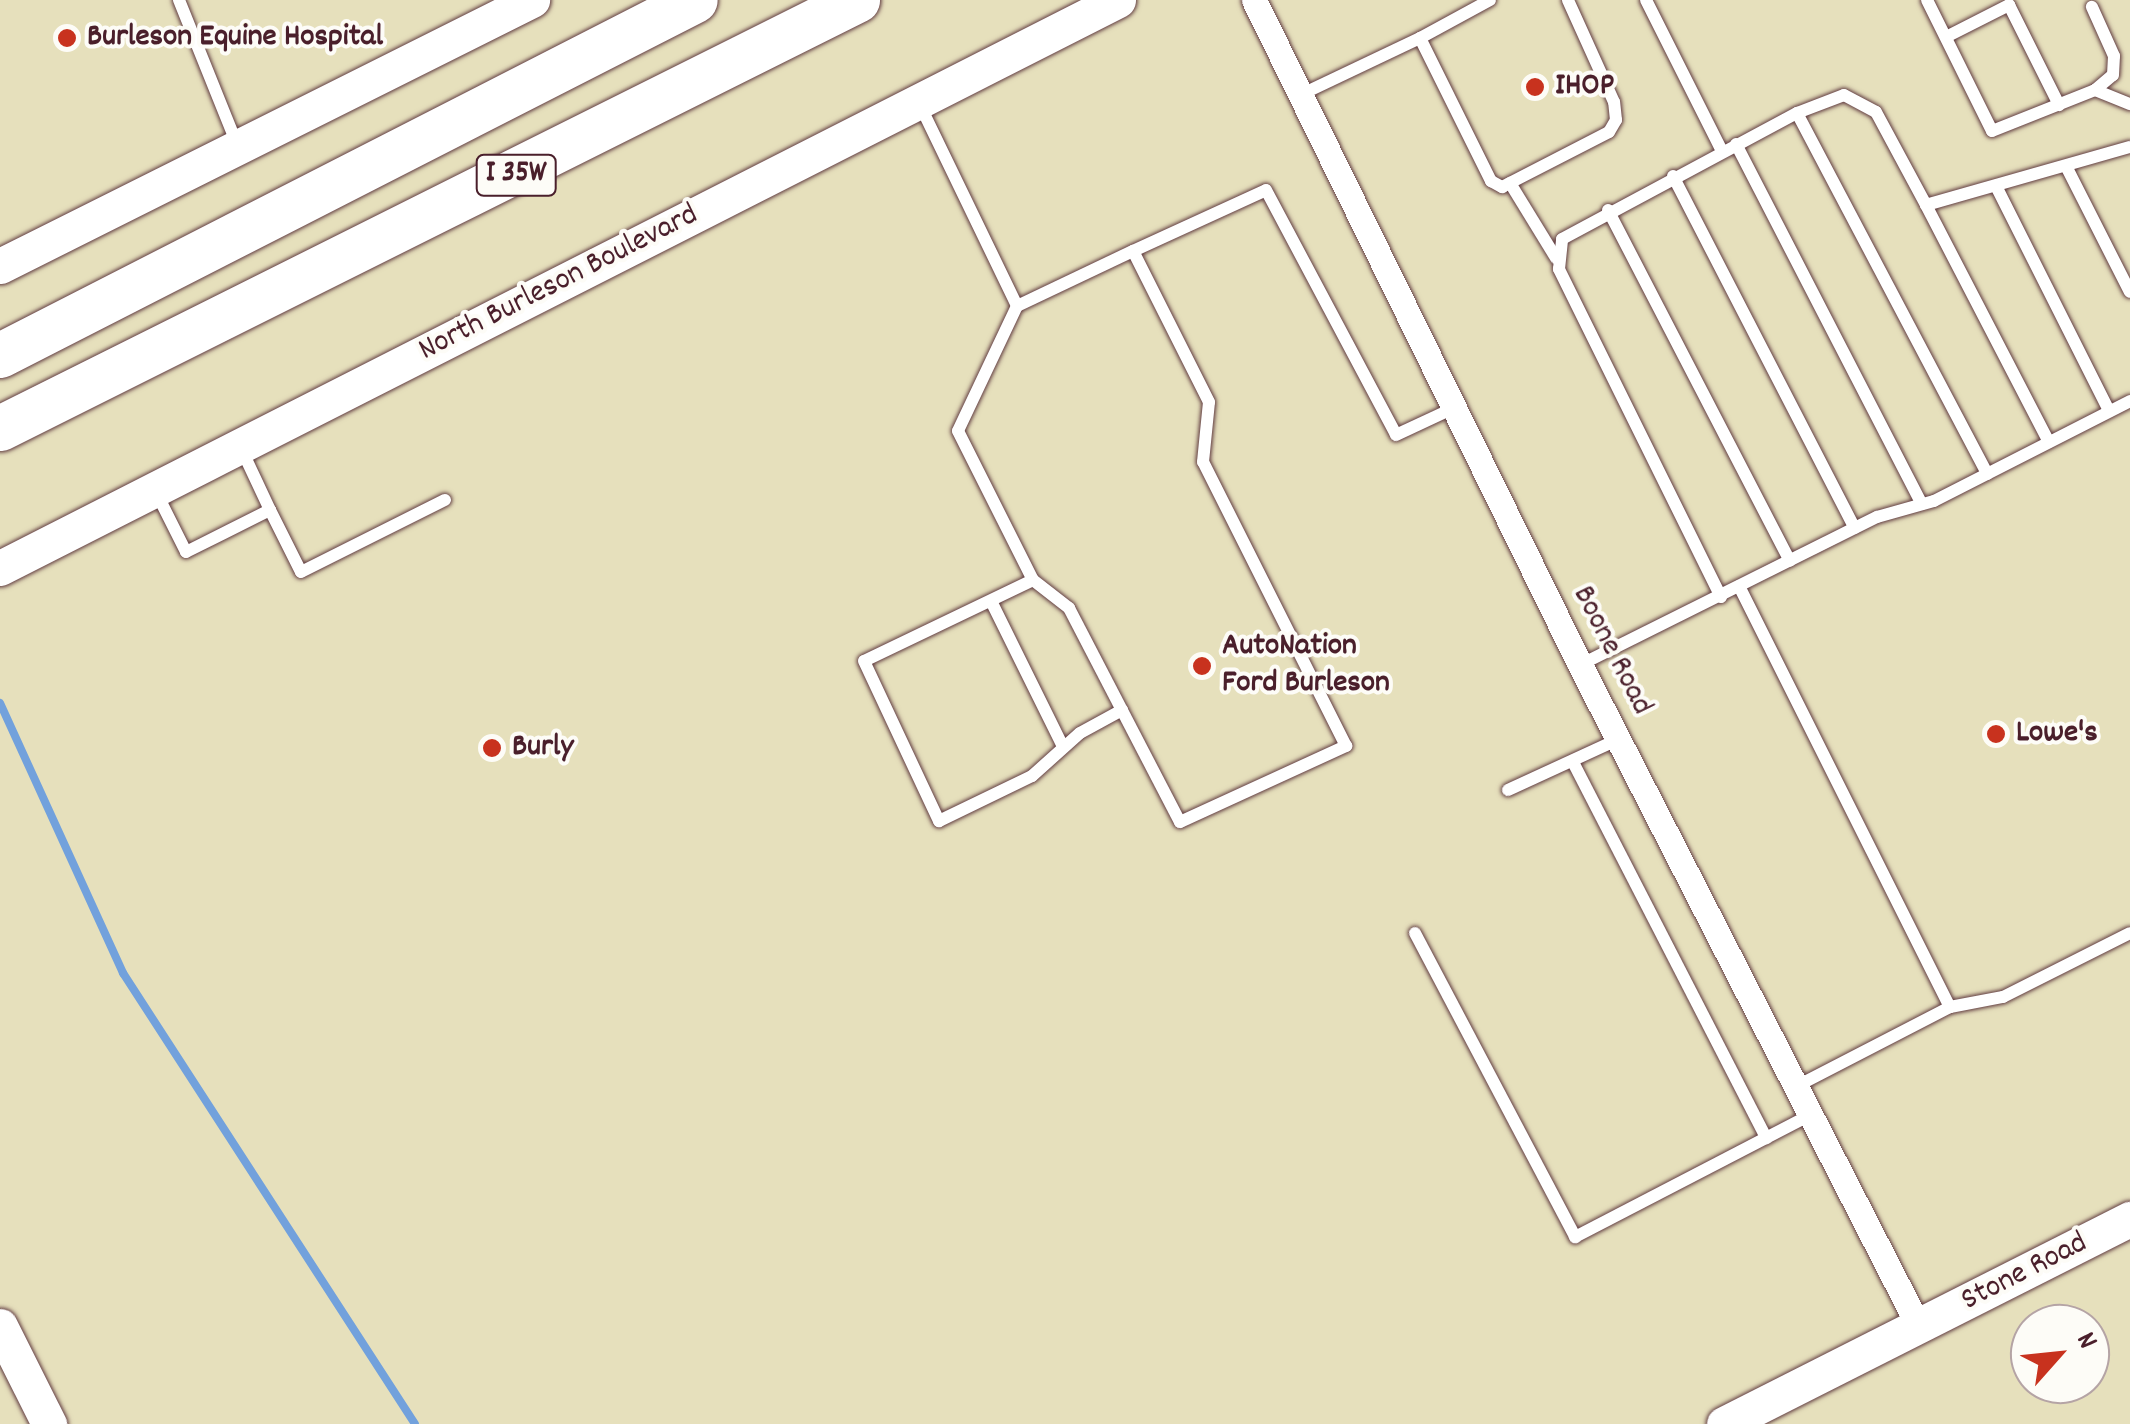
<!DOCTYPE html>
<style>
body{margin:0}
#map{position:relative;width:2130px;height:1424px;overflow:hidden;background:#e6e0bc;font-family:Dekko,sans-serif}
div>[style]{position:absolute}
.stream>*{height:8px;margin:-4px;padding:0 4px;transform-origin:4px;border-radius:4px;background:#72a1dc}
.roads{filter:drop-shadow(0 0 2px #613c41) drop-shadow(0 0 2px #613c41)}
.lane>*{height:12px;margin:-6px;padding:0 6px;transform-origin:6px;border-radius:6px;background:#fff}
.street>*{height:25px;margin:-12.5px;padding:0 12.5px;transform-origin:12.5px;border-radius:12.5px;background:#fff}
.secondary>*{height:35px;margin:-17.5px;padding:0 17.5px;transform-origin:17.5px;border-radius:17.5px;background:#fff}
.highway>*{height:45px;margin:-22.5px;padding:0 22.5px;transform-origin:22.5px;border-radius:22.5px;background:#fff}
.dots>*{width:28px;height:28px;translate:-50% -50%;box-sizing:border-box;border:5px solid #fdfcf7;border-radius:50%}
span{translate:-50% -50%;white-space:nowrap;text-align:center;line-height:1.15;-webkit-text-stroke:8px #fdfcf7;paint-order:stroke}
.shield-label span{padding:2px 8px;background:#fdfcf7;border:2px solid;border-radius:8px;-webkit-text-stroke-width:0}
.shield-label{font-size:30px;color:#4a1f2b;font-weight:700}
.poi-label{font-size:32px;color:#4a1f2b;font-weight:700}
.left{translate:0 -50%;text-align:left}
.street-label{font-size:32px;color:#4a1f2b}
.north{position:absolute;left:2010px;top:1304px;width:100px;height:100px;box-sizing:border-box;background:#fdfcf7;border:2px solid #b5a4a5;border-radius:50%;rotate:63deg;font-size:28px;font-weight:700;line-height:40px;text-align:center;color:#4a1f2b}
.north::after{content:'';display:block;margin:auto;width:35px;height:45px;background:#c8321e;clip-path:polygon(50% 0,100% 100%,50% 72%,0 100%)}
</style>
<div id="map">
<div class="stream">
<i style="left:0;top:703px;width:297px;rotate:65.5deg"></i>
<i style="left:123px;top:973px;width:537px;rotate:57.08deg"></i>
</div>
<div class="roads">
<div class="lane">
<i style="left:179px;top:0;width:155px;rotate:68.1deg"></i>
<i style="left:1490px;top:0;width:80px;rotate:151.5deg"></i>
<i style="left:1420px;top:38px;width:160px;rotate:63.6deg"></i>
<i style="left:1491px;top:181px;width:13px;rotate:29deg"></i>
<i style="left:1502px;top:187px;width:120px;rotate:-27.2deg"></i>
<i style="left:1609px;top:132px;width:14px;rotate:-60deg"></i>
<i style="left:1616px;top:120px;width:18px;rotate:-96deg"></i>
<i style="left:1614px;top:102px;width:112px;rotate:-114.3deg"></i>
<i style="left:1646px;top:0;width:169px;rotate:63.3deg"></i>
<i style="left:1927px;top:0;width:146px;rotate:63.6deg"></i>
<i style="left:1992px;top:131px;width:111px;rotate:-21.7deg"></i>
<i style="left:2095px;top:90px;width:23px;rotate:-40deg"></i>
<i style="left:2113px;top:75px;width:19px;rotate:-87deg"></i>
<i style="left:2114px;top:56px;width:54px;rotate:-114.2deg"></i>
<i style="left:1946px;top:37px;width:71px;rotate:-26.9deg"></i>
<i style="left:2009px;top:5px;width:112px;rotate:63.4deg"></i>
<i style="left:2095px;top:90px;width:38px;rotate:22deg"></i>
<i style="left:1300px;top:95px;width:133px;rotate:-25.4deg"></i>
<i style="left:919px;top:103px;width:225px;rotate:64.2deg"></i>
<i style="left:1017px;top:306px;width:138px;rotate:115.3deg"></i>
<i style="left:958px;top:431px;width:167px;rotate:63.3deg"></i>
<i style="left:1033px;top:580px;width:46px;rotate:37.9deg"></i>
<i style="left:1069px;top:608px;width:241px;rotate:62.6deg"></i>
<i style="left:1180px;top:822px;width:183px;rotate:-24.6deg"></i>
<i style="left:1346px;top:746px;width:318px;rotate:-116.7deg"></i>
<i style="left:1203px;top:462px;width:60px;rotate:-84.3deg"></i>
<i style="left:1209px;top:402px;width:169px;rotate:-116.7deg"></i>
<i style="left:1133px;top:251px;width:146px;rotate:-24.6deg"></i>
<i style="left:1266px;top:190px;width:277px;rotate:62deg"></i>
<i style="left:1396px;top:435px;width:64px;rotate:-25deg"></i>
<i style="left:1797px;top:113px;width:408px;rotate:62.2deg"></i>
<i style="left:1736px;top:144px;width:405px;rotate:62.7deg"></i>
<i style="left:2066px;top:166px;width:141px;rotate:63.1deg"></i>
<i style="left:1673px;top:176px;width:396px;rotate:62.7deg"></i>
<i style="left:1510px;top:183px;width:88px;rotate:58.5deg"></i>
<i style="left:1996px;top:186px;width:252px;rotate:63.3deg"></i>
<i style="left:1926px;top:205px;width:267px;rotate:62.6deg"></i>
<i style="left:1608px;top:210px;width:395px;rotate:62.6deg"></i>
<i style="left:1017px;top:306px;width:128px;rotate:-25.4deg"></i>
<i style="left:156px;top:492px;width:67px;rotate:63.4deg"></i>
<i style="left:186px;top:552px;width:94px;rotate:-26.6deg"></i>
<i style="left:270px;top:510px;width:68px;rotate:-115.1deg"></i>
<i style="left:270px;top:510px;width:69px;rotate:63.4deg"></i>
<i style="left:301px;top:572px;width:161px;rotate:-26.6deg"></i>
<i style="left:1033px;top:580px;width:187px;rotate:154.4deg"></i>
<i style="left:864px;top:661px;width:177px;rotate:64.9deg"></i>
<i style="left:939px;top:821px;width:103px;rotate:-25.8deg"></i>
<i style="left:1032px;top:776px;width:64px;rotate:-41.9deg"></i>
<i style="left:1080px;top:733px;width:48px;rotate:-28.7deg"></i>
<i style="left:1739px;top:586px;width:471px;rotate:63.4deg"></i>
<i style="left:1950px;top:1007px;width:170px;rotate:152.7deg"></i>
<i style="left:1721px;top:597px;width:366px;rotate:-116.3deg"></i>
<i style="left:1559px;top:269px;width:30px;rotate:-84deg"></i>
<i style="left:1562px;top:239px;width:267px;rotate:-28.2deg"></i>
<i style="left:1797px;top:113px;width:50px;rotate:-21deg"></i>
<i style="left:1844px;top:95px;width:36px;rotate:28deg"></i>
<i style="left:1876px;top:112px;width:106px;rotate:61.7deg"></i>
<i style="left:1926px;top:205px;width:212px;rotate:-15.9deg"></i>
<i style="left:991px;top:601px;width:163px;rotate:63.7deg"></i>
<i style="left:1580px;top:665px;width:332px;rotate:-26.5deg"></i>
<i style="left:1877px;top:517px;width:59px;rotate:-15.7deg"></i>
<i style="left:1934px;top:501px;width:220px;rotate:-27deg"></i>
<i style="left:1573px;top:762px;width:423px;rotate:62.8deg"></i>
<i style="left:1508px;top:790px;width:122px;rotate:-24.7deg"></i>
<i style="left:1415px;top:933px;width:344px;rotate:62.2deg"></i>
<i style="left:1575px;top:1237px;width:269px;rotate:-27.4deg"></i>
<i style="left:1950px;top:1007px;width:54px;rotate:-10.7deg"></i>
<i style="left:2003px;top:997px;width:142px;rotate:-26.7deg"></i>
</div>
<div class="street">
<i style="left:1254px;top:0;width:741px;rotate:63.88deg"></i>
<i style="left:1580px;top:665px;width:744px;rotate:62.88deg"></i>
</div>
<div class="secondary">
<i style="left:0;top:266px;width:595px;rotate:-26.57deg"></i>
<i style="left:0;top:568px;width:1254px;rotate:-26.93deg"></i>
<i style="left:0;top:1326px;width:110px;rotate:63.4deg"></i>
<i style="left:1724px;top:1424px;width:455px;rotate:-26.8deg"></i>
</div>
<div class="highway">
<i style="left:0;top:355px;width:780px;rotate:-27.06deg"></i>
<i style="left:0;top:428px;width:958px;rotate:-26.54deg"></i>
</div>
</div>
<div class="dots">
<i style="left:67px;top:38px;background:#c8321e"></i>
<i style="left:1535px;top:87px;background:#c8321e"></i>
<i style="left:1202px;top:666px;background:#c8321e"></i>
<i style="left:1996px;top:734px;background:#c8321e"></i>
<i style="left:492px;top:748px;background:#c8321e"></i>
</div>
<div class="shield-label">
<span style="left:516px;top:175px">I 35W</span>
</div>
<div class="poi-label">
<span class="left" style="left:87px;top:38px">Burleson Equine Hospital</span>
<span class="left" style="left:1555px;top:87px">IHOP</span>
<span class="left" style="left:1222px;top:666px">AutoNation<br>Ford Burleson</span>
<span class="left" style="left:2016px;top:734px">Lowe's</span>
<span class="left" style="left:512px;top:748px">Burly</span>
</div>
<div class="street-label">
<span style="left:559px;top:284px;rotate:-27deg">North Burleson Boulevard</span>
<span style="left:1611px;top:651px;rotate:63deg">Boone Road</span>
<span style="left:2025px;top:1273px;rotate:-27deg">Stone Road</span>
</div>
<div class="north">N</div>
</div>
